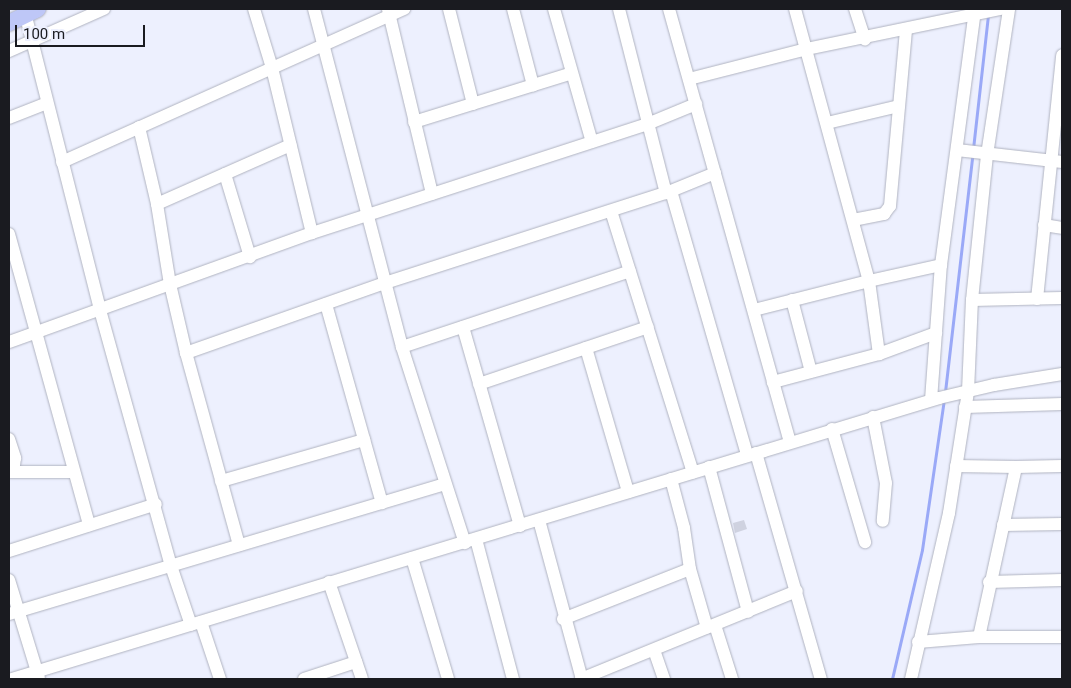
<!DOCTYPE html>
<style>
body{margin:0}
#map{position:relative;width:1071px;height:688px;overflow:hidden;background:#edf0fe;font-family:Roboto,sans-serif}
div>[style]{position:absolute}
.stream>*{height:2.5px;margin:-1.25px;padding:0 1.25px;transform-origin:1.25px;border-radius:1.25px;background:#9aa9f7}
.building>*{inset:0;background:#cfd2e0}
.roads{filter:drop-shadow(0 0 1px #b0b3c0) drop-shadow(0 0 1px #b0b3c0)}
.minor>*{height:12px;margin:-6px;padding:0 6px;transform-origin:6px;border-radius:6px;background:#fff}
.major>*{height:16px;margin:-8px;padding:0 8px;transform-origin:8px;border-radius:8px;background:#bec7f7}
span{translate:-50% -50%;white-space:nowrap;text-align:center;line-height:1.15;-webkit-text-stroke:4px #edf0fe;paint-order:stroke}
.frame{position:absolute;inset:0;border:10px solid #1a1b20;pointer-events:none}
.scale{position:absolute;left:15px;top:25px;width:130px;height:22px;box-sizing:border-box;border:2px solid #1a1b20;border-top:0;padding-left:6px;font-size:15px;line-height:18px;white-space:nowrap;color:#1a1b20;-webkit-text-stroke:4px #edf0fe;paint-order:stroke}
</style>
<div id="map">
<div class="stream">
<i style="left:973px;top:149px;width:135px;rotate:-83.6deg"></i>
<i style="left:945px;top:392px;width:237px;rotate:-83.4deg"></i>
<i style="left:892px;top:679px;width:132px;rotate:-76.9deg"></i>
<i style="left:922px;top:550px;width:152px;rotate:-81.7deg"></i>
</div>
<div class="building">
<i style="clip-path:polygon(744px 520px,747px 529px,735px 533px,733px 523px)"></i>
</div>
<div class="roads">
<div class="minor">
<i style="left:24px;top:9px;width:310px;rotate:75.8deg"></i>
<i style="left:100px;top:310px;width:266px;rotate:74.5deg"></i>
<i style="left:171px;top:566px;width:62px;rotate:71.3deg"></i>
<i style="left:254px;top:9px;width:62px;rotate:73deg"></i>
<i style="left:272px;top:68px;width:170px;rotate:76.4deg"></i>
<i style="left:314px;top:9px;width:349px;rotate:75.4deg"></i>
<i style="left:402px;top:347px;width:206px;rotate:72.2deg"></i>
<i style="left:388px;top:9px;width:190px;rotate:76.6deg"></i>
<i style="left:449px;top:9px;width:98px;rotate:75.8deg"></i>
<i style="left:513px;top:9px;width:79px;rotate:75.3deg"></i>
<i style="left:554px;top:9px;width:138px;rotate:74.1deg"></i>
<i style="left:619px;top:9px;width:190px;rotate:75.7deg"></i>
<i style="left:669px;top:9px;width:450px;rotate:74.4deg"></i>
<i style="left:795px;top:9px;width:282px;rotate:74.8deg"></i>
<i style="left:869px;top:281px;width:74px;rotate:-12.5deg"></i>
<i style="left:941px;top:265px;width:258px;rotate:-82.4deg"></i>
<i style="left:855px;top:9px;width:32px;rotate:72deg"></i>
<i style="left:9px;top:51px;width:104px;rotate:-23.9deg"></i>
<i style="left:689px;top:79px;width:122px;rotate:-14.3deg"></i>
<i style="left:807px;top:49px;width:198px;rotate:-11.7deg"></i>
<i style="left:9px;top:118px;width:41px;rotate:-21.5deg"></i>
<i style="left:414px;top:122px;width:165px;rotate:-17.2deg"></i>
<i style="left:827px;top:123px;width:74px;rotate:-13.3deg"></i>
<i style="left:139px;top:127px;width:79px;rotate:76.8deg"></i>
<i style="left:157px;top:204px;width:81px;rotate:80.8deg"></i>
<i style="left:170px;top:284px;width:71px;rotate:76.9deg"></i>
<i style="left:957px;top:150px;width:106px;rotate:6.5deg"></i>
<i style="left:62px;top:162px;width:375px;rotate:-24.1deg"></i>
<i style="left:225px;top:174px;width:87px;rotate:73.2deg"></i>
<i style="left:671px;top:191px;width:275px;rotate:73.9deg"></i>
<i style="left:157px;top:204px;width:146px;rotate:-23.8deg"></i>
<i style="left:611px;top:211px;width:274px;rotate:72.6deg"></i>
<i style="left:853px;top:220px;width:32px;rotate:-11deg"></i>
<i style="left:884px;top:214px;width:10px;rotate:-53deg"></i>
<i style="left:890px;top:206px;width:177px;rotate:-84.8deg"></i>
<i style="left:1044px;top:225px;width:18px;rotate:9deg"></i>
<i style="left:9px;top:234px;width:302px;rotate:74.6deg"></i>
<i style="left:1037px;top:299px;width:245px;rotate:-84.1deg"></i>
<i style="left:792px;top:300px;width:74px;rotate:75.2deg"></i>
<i style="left:972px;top:300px;width:90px;rotate:-1.3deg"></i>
<i style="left:326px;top:304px;width:207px;rotate:74.3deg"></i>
<i style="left:754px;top:310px;width:119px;rotate:-14.2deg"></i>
<i style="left:869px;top:281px;width:74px;rotate:82.2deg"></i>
<i style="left:879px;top:354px;width:110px;rotate:165.2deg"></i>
<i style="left:463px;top:327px;width:207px;rotate:74deg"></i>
<i style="left:9px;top:342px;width:322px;rotate:-19.8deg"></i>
<i style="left:312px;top:233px;width:355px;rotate:-18deg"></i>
<i style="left:650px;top:123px;width:50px;rotate:-22.4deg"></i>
<i style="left:402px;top:347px;width:240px;rotate:-18.4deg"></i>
<i style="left:586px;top:348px;width:150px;rotate:73.7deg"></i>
<i style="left:879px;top:354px;width:61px;rotate:-20.2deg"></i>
<i style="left:479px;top:384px;width:178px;rotate:-18.6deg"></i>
<i style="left:931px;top:400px;width:135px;rotate:-85.8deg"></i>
<i style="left:965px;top:407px;width:97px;rotate:-1.8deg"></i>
<i style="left:873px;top:417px;width:67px;rotate:78.9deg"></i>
<i style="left:886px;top:483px;width:38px;rotate:95deg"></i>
<i style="left:832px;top:429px;width:118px;rotate:73.7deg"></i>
<i style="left:9px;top:439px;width:20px;rotate:72deg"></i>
<i style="left:15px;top:458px;width:14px;rotate:98deg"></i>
<i style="left:756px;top:453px;width:235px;rotate:74deg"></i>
<i style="left:956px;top:466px;width:60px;rotate:1deg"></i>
<i style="left:709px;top:467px;width:150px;rotate:74.9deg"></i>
<i style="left:9px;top:472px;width:65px"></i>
<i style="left:671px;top:479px;width:51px;rotate:75.1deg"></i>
<i style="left:684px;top:528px;width:41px;rotate:81.7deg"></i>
<i style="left:690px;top:569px;width:61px;rotate:73.9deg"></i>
<i style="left:221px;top:481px;width:149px;rotate:-16deg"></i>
<i style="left:539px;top:520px;width:165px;rotate:74.9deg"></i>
<i style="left:1003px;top:525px;width:59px;rotate:-1deg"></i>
<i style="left:476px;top:539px;width:145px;rotate:75.2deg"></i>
<i style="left:239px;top:545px;width:199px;rotate:-105.4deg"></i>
<i style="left:186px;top:353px;width:211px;rotate:-19.4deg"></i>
<i style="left:385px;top:283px;width:295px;rotate:-17.8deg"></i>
<i style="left:666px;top:193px;width:53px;rotate:-22.2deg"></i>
<i style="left:9px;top:551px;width:154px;rotate:-17.7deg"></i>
<i style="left:412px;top:558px;width:126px;rotate:73.4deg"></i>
<i style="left:9px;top:580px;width:102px;rotate:73deg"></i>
<i style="left:329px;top:582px;width:102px;rotate:71.2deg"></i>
<i style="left:989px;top:582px;width:73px;rotate:-1.6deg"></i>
<i style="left:9px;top:614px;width:455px;rotate:-16.6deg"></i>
<i style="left:563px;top:619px;width:136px;rotate:-21.5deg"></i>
<i style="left:201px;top:622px;width:60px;rotate:71.6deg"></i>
<i style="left:715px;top:625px;width:57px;rotate:72.5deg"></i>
<i style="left:979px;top:637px;width:174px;rotate:-77.7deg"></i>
<i style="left:1016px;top:467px;width:46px;rotate:-1.2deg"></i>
<i style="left:918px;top:642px;width:61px;rotate:-4.7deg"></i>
<i style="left:979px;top:637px;width:83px"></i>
<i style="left:654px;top:650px;width:31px;rotate:71deg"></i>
<i style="left:12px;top:679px;width:969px;rotate:-16.86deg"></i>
<i style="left:939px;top:398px;width:57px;rotate:-13.3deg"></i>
<i style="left:994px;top:385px;width:69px;rotate:-9.2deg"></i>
<i style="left:304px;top:679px;width:55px;rotate:-18.1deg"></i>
<i style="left:581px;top:679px;width:233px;rotate:-22.2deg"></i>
<i style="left:911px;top:679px;width:170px;rotate:-77.1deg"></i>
<i style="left:949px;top:513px;width:123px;rotate:-81.1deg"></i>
<i style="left:968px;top:391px;width:91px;rotate:-87.5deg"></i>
<i style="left:972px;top:300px;width:146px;rotate:-84.1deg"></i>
<i style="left:987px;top:155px;width:148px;rotate:-81.4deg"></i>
</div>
<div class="major">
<i style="left:9px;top:23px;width:32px;rotate:-26deg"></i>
</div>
</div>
<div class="frame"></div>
<div class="scale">100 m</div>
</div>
